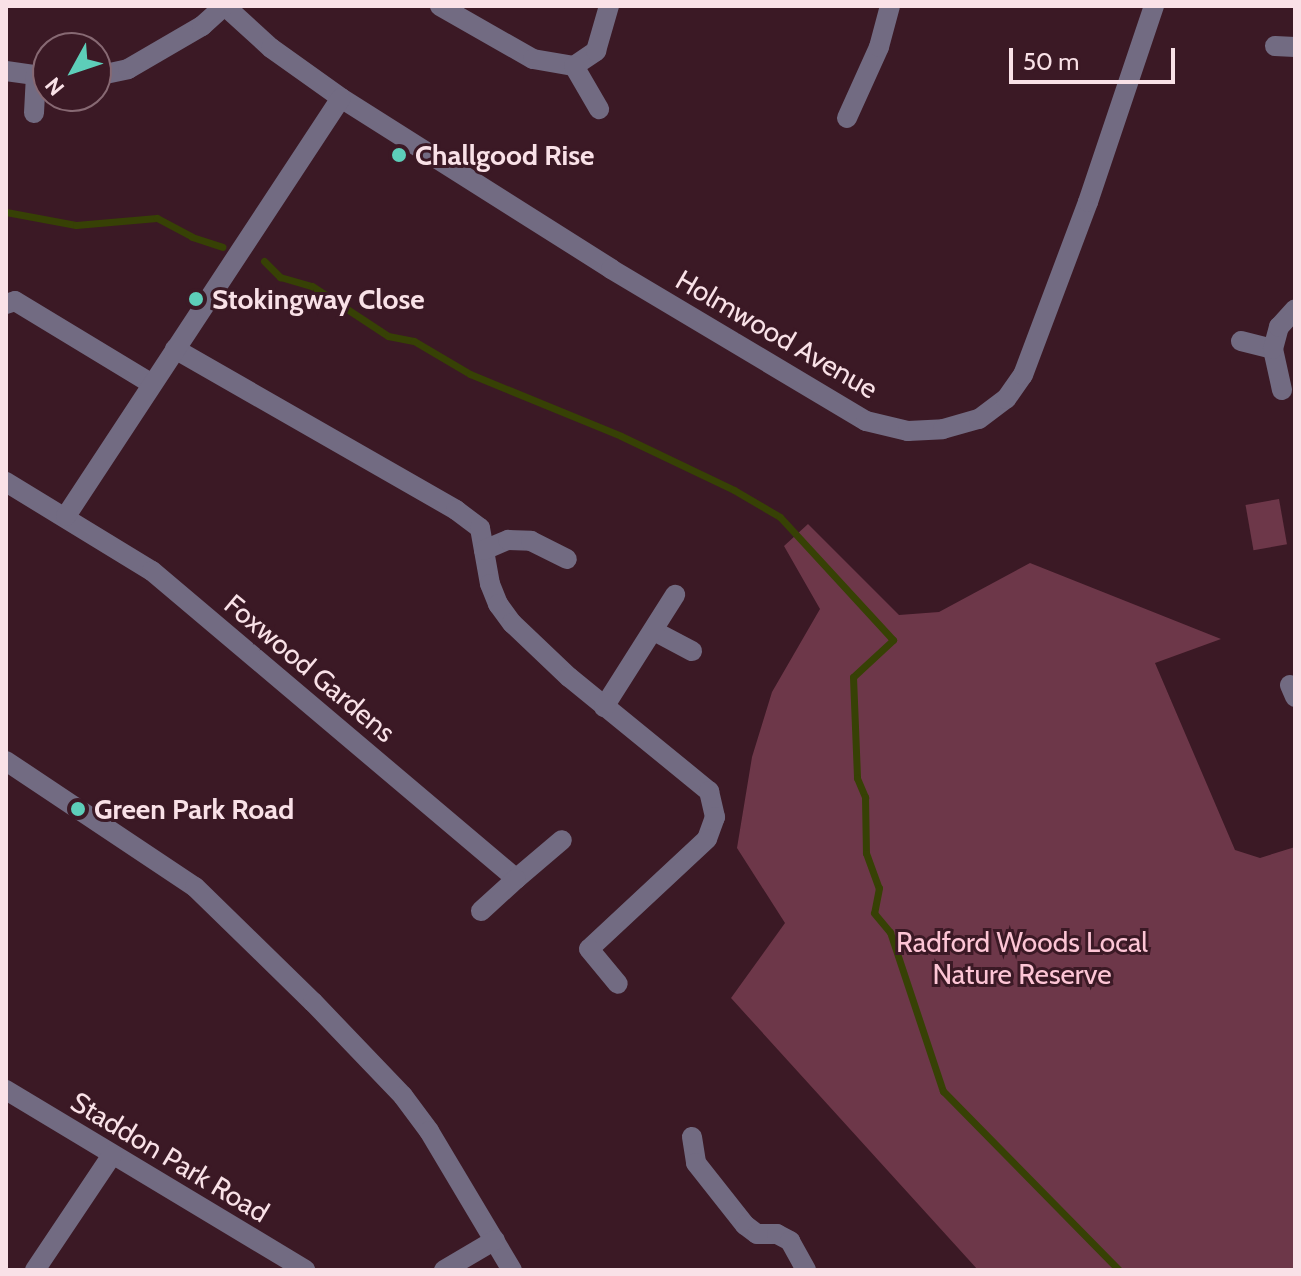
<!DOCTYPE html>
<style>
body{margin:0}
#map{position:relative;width:1301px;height:1276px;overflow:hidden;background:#3b1925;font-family:Cabin,sans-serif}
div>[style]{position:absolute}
.green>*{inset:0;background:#6d3749;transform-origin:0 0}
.stream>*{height:7px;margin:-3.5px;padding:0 3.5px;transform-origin:3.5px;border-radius:3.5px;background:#374105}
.minor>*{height:20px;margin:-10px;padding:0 10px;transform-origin:10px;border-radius:10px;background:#726b82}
.dots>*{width:22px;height:22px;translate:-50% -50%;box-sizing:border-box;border:4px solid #3b1925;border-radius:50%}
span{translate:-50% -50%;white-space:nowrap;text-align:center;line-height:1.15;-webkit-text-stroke:6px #3b1925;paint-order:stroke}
.poi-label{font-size:28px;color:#f9e1e7;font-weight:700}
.left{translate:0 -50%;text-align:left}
.street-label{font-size:28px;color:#f9e1e7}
.park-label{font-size:28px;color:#fdc5d5}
.frame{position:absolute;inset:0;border:8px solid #f9e1e7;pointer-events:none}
.north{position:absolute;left:32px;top:32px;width:80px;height:80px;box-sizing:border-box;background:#3b1925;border:2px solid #876973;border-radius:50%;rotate:230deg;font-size:22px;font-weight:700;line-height:32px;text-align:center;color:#f9e1e7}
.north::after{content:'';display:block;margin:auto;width:28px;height:36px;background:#5dceb9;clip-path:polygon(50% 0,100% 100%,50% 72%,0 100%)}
.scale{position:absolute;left:1009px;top:48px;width:166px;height:36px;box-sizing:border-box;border:4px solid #f9e1e7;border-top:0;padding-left:10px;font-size:24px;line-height:28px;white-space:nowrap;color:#f9e1e7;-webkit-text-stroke:6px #3b1925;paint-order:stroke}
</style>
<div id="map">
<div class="green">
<i style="left:1279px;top:499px;width:46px;height:34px;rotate:80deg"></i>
<i style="clip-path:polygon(808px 524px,899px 615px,939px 612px,1030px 563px,1221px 639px,1155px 663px,1235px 850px,1260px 858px,1295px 847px,1295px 1270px,978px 1270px,731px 998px,785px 923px,737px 848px,752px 757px,772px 692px,820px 609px,784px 546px)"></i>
</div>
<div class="stream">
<i style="left:6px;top:212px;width:71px;rotate:10.5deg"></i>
<i style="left:76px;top:225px;width:81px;rotate:-4.9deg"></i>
<i style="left:157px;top:218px;width:40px;rotate:28deg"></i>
<i style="left:192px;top:237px;width:32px;rotate:18deg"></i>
<i style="left:264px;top:261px;width:23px;rotate:45deg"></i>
<i style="left:280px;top:277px;width:33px;rotate:16deg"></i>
<i style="left:312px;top:286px;width:91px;rotate:33.3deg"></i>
<i style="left:388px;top:336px;width:26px;rotate:11deg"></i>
<i style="left:414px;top:341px;width:65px;rotate:30.5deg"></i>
<i style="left:470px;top:374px;width:163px;rotate:22.3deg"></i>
<i style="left:621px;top:436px;width:125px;rotate:25.5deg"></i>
<i style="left:734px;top:490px;width:53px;rotate:30.4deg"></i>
<i style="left:780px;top:517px;width:167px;rotate:47.4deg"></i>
<i style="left:893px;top:640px;width:54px;rotate:137.2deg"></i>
<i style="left:853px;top:677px;width:101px;rotate:87.7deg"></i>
<i style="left:857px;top:778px;width:21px;rotate:67deg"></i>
<i style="left:865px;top:797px;width:56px;rotate:89deg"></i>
<i style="left:866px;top:853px;width:37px;rotate:70deg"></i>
<i style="left:879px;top:888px;width:25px;rotate:101deg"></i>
<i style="left:874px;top:913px;width:25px;rotate:50deg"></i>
<i style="left:890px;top:932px;width:168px;rotate:71.6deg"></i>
<i style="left:943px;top:1091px;width:251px;rotate:45.5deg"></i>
</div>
<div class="minor">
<i style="left:225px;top:6px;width:62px;rotate:42.4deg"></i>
<i style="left:271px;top:48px;width:86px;rotate:35.5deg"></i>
<i style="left:341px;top:98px;width:320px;rotate:32.3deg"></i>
<i style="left:611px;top:269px;width:297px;rotate:30.8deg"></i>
<i style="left:866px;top:421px;width:43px;rotate:13.4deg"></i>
<i style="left:908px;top:431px;width:35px;rotate:-3deg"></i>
<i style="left:943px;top:429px;width:37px;rotate:-16deg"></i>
<i style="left:979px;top:419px;width:34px;rotate:-37deg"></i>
<i style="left:1006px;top:399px;width:29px;rotate:-55deg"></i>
<i style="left:1023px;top:375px;width:185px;rotate:-69.4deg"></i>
<i style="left:1088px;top:202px;width:207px;rotate:-71.4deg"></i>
<i style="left:440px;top:6px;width:107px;rotate:29.7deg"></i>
<i style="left:533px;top:59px;width:42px;rotate:9.7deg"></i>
<i style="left:574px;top:66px;width:27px;rotate:-34deg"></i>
<i style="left:596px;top:51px;width:47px;rotate:-73.9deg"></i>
<i style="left:1275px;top:46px;width:20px;rotate:3deg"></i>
<i style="left:574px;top:66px;width:50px;rotate:59.8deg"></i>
<i style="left:6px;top:71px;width:42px;rotate:8.1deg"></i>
<i style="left:96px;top:76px;width:33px;rotate:-12deg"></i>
<i style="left:128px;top:69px;width:86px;rotate:-30.2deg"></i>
<i style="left:202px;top:26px;width:30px;rotate:-42deg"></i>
<i style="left:34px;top:113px;width:38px;rotate:-87deg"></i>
<i style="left:847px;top:118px;width:78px;rotate:-65.7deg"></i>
<i style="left:879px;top:47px;width:42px;rotate:-75deg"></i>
<i style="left:6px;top:304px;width:9px;rotate:-18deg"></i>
<i style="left:15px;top:301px;width:160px;rotate:31.2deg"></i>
<i style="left:1241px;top:341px;width:33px;rotate:14deg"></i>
<i style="left:175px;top:349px;width:324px;rotate:29.8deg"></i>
<i style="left:456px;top:510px;width:30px;rotate:37deg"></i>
<i style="left:480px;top:528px;width:57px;rotate:79.9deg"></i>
<i style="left:490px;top:584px;width:22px;rotate:68deg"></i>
<i style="left:498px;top:604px;width:24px;rotate:54deg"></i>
<i style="left:512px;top:623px;width:79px;rotate:43.5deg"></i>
<i style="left:569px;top:677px;width:181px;rotate:39.2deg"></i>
<i style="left:709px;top:791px;width:27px;rotate:77deg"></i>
<i style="left:715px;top:817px;width:23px;rotate:110deg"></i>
<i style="left:707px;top:839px;width:161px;rotate:137deg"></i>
<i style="left:589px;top:949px;width:45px;rotate:50.4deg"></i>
<i style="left:1282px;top:390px;width:42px;rotate:-102.4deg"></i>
<i style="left:1273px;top:349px;width:23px;rotate:-75deg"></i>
<i style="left:1279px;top:327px;width:24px;rotate:-48deg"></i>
<i style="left:6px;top:482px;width:171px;rotate:31.4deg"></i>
<i style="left:152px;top:571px;width:477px;rotate:40.2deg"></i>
<i style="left:516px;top:879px;width:60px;rotate:-40.3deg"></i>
<i style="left:66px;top:516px;width:500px;rotate:-56.66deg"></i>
<i style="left:484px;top:550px;width:26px;rotate:-23deg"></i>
<i style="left:508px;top:540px;width:23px;rotate:2deg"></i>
<i style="left:531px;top:541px;width:40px;rotate:26.6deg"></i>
<i style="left:654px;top:631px;width:43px;rotate:27.8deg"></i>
<i style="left:1290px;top:685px;width:13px;rotate:67deg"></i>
<i style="left:604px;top:707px;width:133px;rotate:-57.6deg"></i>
<i style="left:6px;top:761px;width:227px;rotate:33.7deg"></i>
<i style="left:195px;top:887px;width:165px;rotate:44.3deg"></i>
<i style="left:313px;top:1002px;width:130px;rotate:46.2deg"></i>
<i style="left:403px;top:1096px;width:44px;rotate:53.4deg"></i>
<i style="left:429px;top:1131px;width:162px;rotate:59.2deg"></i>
<i style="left:481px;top:911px;width:47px;rotate:-42.4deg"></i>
<i style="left:6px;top:1090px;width:349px;rotate:31deg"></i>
<i style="left:692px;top:1137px;width:26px;rotate:81deg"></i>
<i style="left:696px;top:1163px;width:79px;rotate:51.7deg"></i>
<i style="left:745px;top:1225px;width:15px;rotate:37deg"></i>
<i style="left:757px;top:1234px;width:20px"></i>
<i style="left:777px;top:1234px;width:15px;rotate:28deg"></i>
<i style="left:790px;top:1241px;width:33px;rotate:61deg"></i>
<i style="left:35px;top:1270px;width:138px;rotate:-56.2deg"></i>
<i style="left:444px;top:1270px;width:59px;rotate:-30.5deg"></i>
</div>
<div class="dots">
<i style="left:399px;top:155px;background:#5dceb9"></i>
<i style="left:196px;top:299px;background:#5dceb9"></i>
<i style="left:78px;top:809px;background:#5dceb9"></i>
</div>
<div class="poi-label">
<span class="left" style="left:415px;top:155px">Challgood Rise</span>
<span class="left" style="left:212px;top:299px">Stokingway Close</span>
<span class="left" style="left:94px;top:809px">Green Park Road</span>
</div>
<div class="street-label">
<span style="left:777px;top:334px;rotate:30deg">Holmwood Avenue</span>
<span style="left:310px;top:668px;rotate:40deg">Foxwood Gardens</span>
<span style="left:170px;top:1157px;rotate:31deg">Staddon Park Road</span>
</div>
<div class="park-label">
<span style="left:1022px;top:958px">Radford Woods Local<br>Nature Reserve</span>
</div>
<div class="frame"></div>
<div class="north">N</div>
<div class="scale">50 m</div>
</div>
